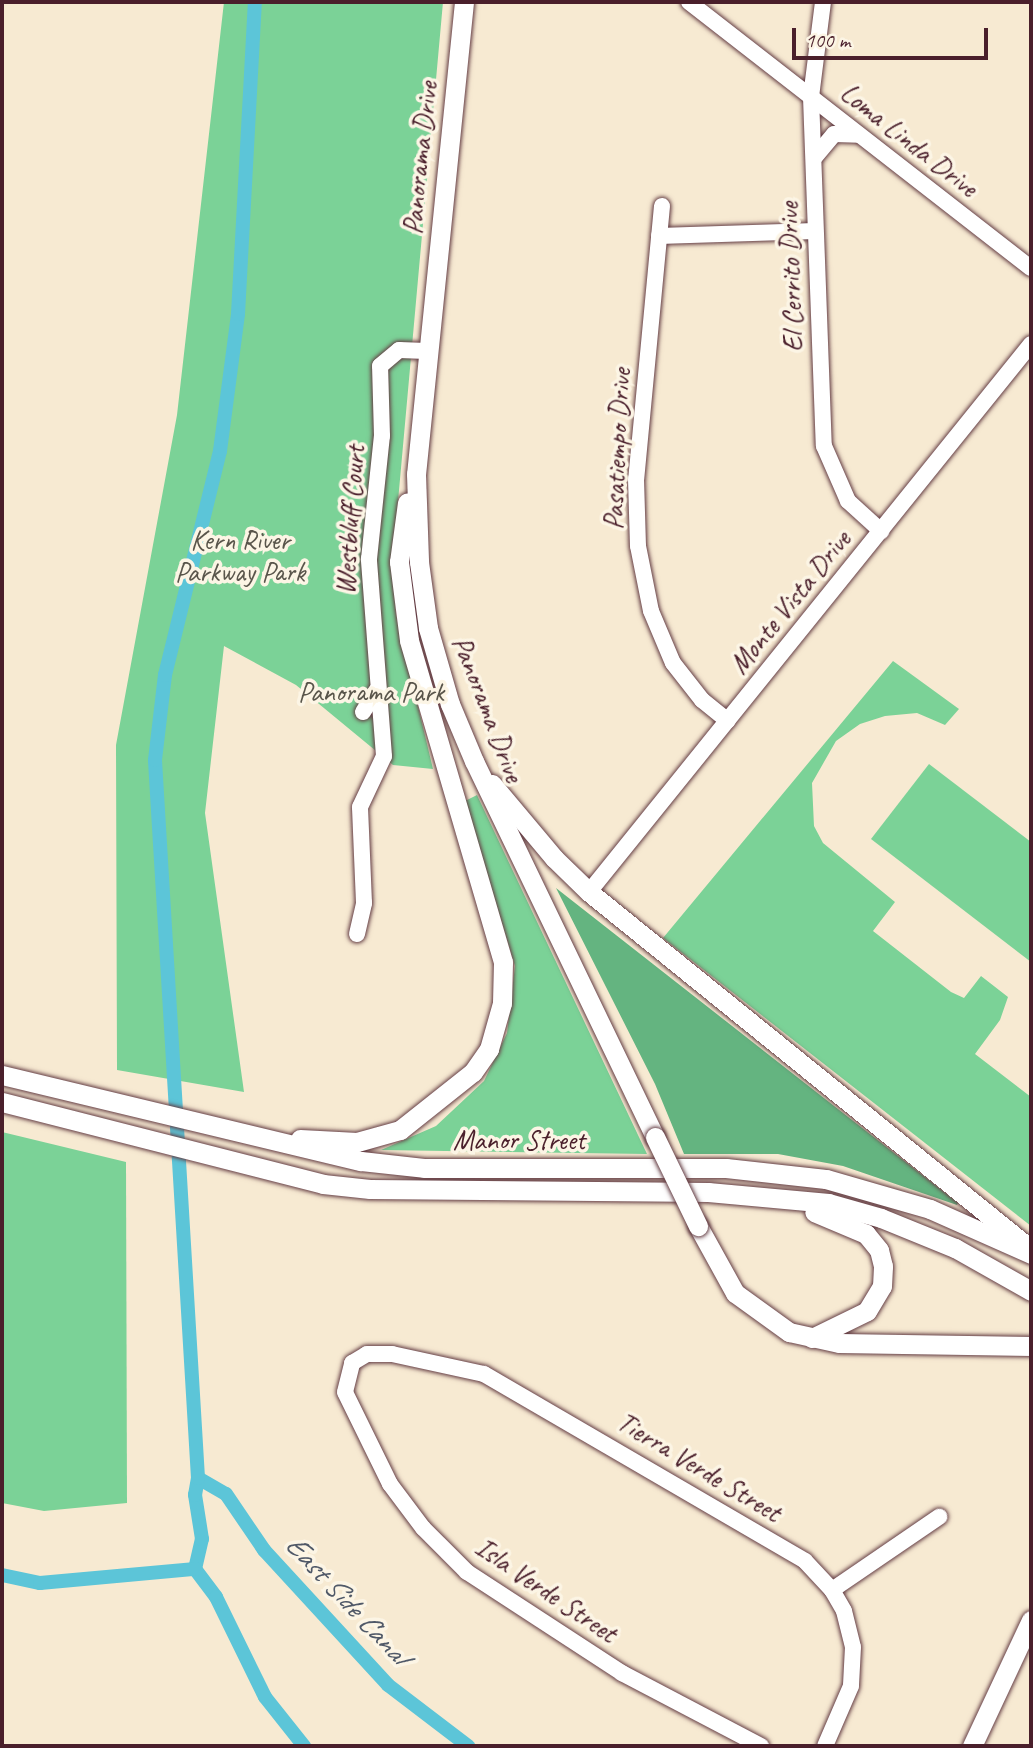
<!DOCTYPE html>
<style>
body{margin:0}
#map{position:relative;width:1033px;height:1748px;overflow:hidden;background:#f7ead2;font-family:Caveat,sans-serif}
div>[style]{position:absolute}
.green>*{inset:0;background:#7bd297}
.forest>*{inset:0;background:#64b480}
.canal>*{height:14px;margin:-7px;padding:0 7px;transform-origin:7px;border-radius:7px;background:#5cc5d8}
.roads{filter:drop-shadow(0 0 2px #643d44) drop-shadow(0 0 2px #643d44)}
.minor>*{height:16px;margin:-8px;padding:0 8px;transform-origin:8px;border-radius:8px;background:#fff}
.major>*{height:19px;margin:-9.5px;padding:0 9.5px;transform-origin:9.5px;border-radius:9.5px;background:#fff}
.bridges{filter:drop-shadow(0 0 2px #643d44) drop-shadow(0 0 2px #643d44)}
.major-bridge>*{height:19px;margin:-9.5px;padding:0 9.5px;transform-origin:9.5px;border-radius:9.5px;background:#fff}
span{translate:-50% -50%;white-space:nowrap;text-align:center;line-height:1.15;-webkit-text-stroke:7px #fcf5e5;paint-order:stroke}
.street-label{font-size:28px;color:#4a1f2b}
.park-label{font-size:28px;color:#59554b}
.water-label{font-size:30px;color:#505968;font-style:italic}
.frame{position:absolute;inset:0;border:4px solid #4a1f2b;pointer-events:none}
.scale{position:absolute;left:792px;top:28px;width:196px;height:32px;box-sizing:border-box;border:4px solid #4a1f2b;border-top:0;padding-left:9px;font-size:21px;line-height:24px;white-space:nowrap;color:#4a1f2b;-webkit-text-stroke:5px #fcf5e5;paint-order:stroke}
</style>
<div id="map">
<div class="green">
<i style="clip-path:polygon(224px 2px,443px 2px,392px 568px,396px 614px,433px 769px,393px 765px,296px 685px,224px 646px,205px 813px,244px 1092px,117px 1070px,116px 745px,177px 415px)"></i>
<i style="clip-path:polygon(893px 661px,959px 709px,945px 725px,917px 713px,885px 716px,860px 724px,836px 741px,812px 783px,814px 826px,823px 843px,895px 902px,873px 931px,951px 992px,964px 998px,981px 976px,1008px 997px,1000px 1020px,975px 1054px,1031px 1097px,1031px 1226px,663px 938px)"></i>
<i style="clip-path:polygon(929px 764px,1031px 842px,1031px 962px,871px 839px)"></i>
<i style="clip-path:polygon(477px 795px,647px 1154px,381px 1150px,436px 1126px,484px 1081px,507px 1033px,515px 966px,465px 801px)"></i>
<i style="clip-path:polygon(2px 1132px,126px 1162px,127px 1503px,44px 1511px,2px 1503px)"></i>
</div>
<div class="forest">
<i style="clip-path:polygon(556px 888px,958px 1203px,957px 1205px,843px 1166px,778px 1154px,684px 1154px,655px 1084px)"></i>
</div>
<div class="canal">
<i style="left:198px;top:1478px;width:32px;rotate:30deg"></i>
<i style="left:226px;top:1494px;width:68px;rotate:55.8deg"></i>
<i style="left:264px;top:1550px;width:183px;rotate:47.4deg"></i>
<i style="left:388px;top:1685px;width:101px;rotate:37.3deg"></i>
<i style="left:195px;top:1569px;width:31px;rotate:-77deg"></i>
<i style="left:202px;top:1539px;width:45px;rotate:-99deg"></i>
<i style="left:195px;top:1495px;width:17px;rotate:-80deg"></i>
<i style="left:198px;top:1478px;width:719px;rotate:-93.43deg"></i>
<i style="left:155px;top:760px;width:86px;rotate:-83.3deg"></i>
<i style="left:165px;top:675px;width:231px;rotate:-76.2deg"></i>
<i style="left:220px;top:451px;width:138px;rotate:-82.5deg"></i>
<i style="left:238px;top:314px;width:312px;rotate:-86.9deg"></i>
<i style="left:195px;top:1569px;width:35px;rotate:53deg"></i>
<i style="left:216px;top:1597px;width:111px;rotate:63.9deg"></i>
<i style="left:265px;top:1697px;width:63px;rotate:51.5deg"></i>
<i style="left:2px;top:1575px;width:39px;rotate:12deg"></i>
<i style="left:40px;top:1583px;width:156px;rotate:-5.2deg"></i>
</div>
<div class="roads">
<div class="minor">
<i style="left:689px;top:2px;width:433px;rotate:37.9deg"></i>
<i style="left:823px;top:2px;width:96px;rotate:97.2deg"></i>
<i style="left:811px;top:97px;width:349px;rotate:87.9deg"></i>
<i style="left:824px;top:446px;width:60px;rotate:66.4deg"></i>
<i style="left:848px;top:501px;width:45px;rotate:42.3deg"></i>
<i style="left:814px;top:158px;width:31px;rotate:-50deg"></i>
<i style="left:834px;top:134px;width:25px;rotate:2deg"></i>
<i style="left:662px;top:206px;width:274px;rotate:95.4deg"></i>
<i style="left:636px;top:479px;width:67px;rotate:88.3deg"></i>
<i style="left:638px;top:546px;width:66px;rotate:78.7deg"></i>
<i style="left:651px;top:611px;width:56px;rotate:67.1deg"></i>
<i style="left:673px;top:663px;width:47px;rotate:51.9deg"></i>
<i style="left:702px;top:700px;width:33px;rotate:39deg"></i>
<i style="left:659px;top:236px;width:156px;rotate:-1.8deg"></i>
<i style="left:363px;top:712px;width:26px;rotate:-58deg"></i>
<i style="left:589px;top:892px;width:704px;rotate:-51.11deg"></i>
<i style="left:357px;top:934px;width:32px;rotate:-77deg"></i>
<i style="left:364px;top:903px;width:96px;rotate:-92.4deg"></i>
<i style="left:360px;top:807px;width:56px;rotate:-64.8deg"></i>
<i style="left:384px;top:756px;width:198px;rotate:-94.4deg"></i>
<i style="left:369px;top:559px;width:124px;rotate:-84deg"></i>
<i style="left:382px;top:436px;width:70px;rotate:-91.6deg"></i>
<i style="left:380px;top:366px;width:25px;rotate:-40deg"></i>
<i style="left:399px;top:350px;width:28px;rotate:2deg"></i>
<i style="left:832px;top:1590px;width:130px;rotate:-34.3deg"></i>
<i style="left:761px;top:1746px;width:157px;rotate:-152.3deg"></i>
<i style="left:622px;top:1673px;width:185px;rotate:-146.9deg"></i>
<i style="left:467px;top:1572px;width:62px;rotate:-135deg"></i>
<i style="left:423px;top:1528px;width:55px;rotate:-126.9deg"></i>
<i style="left:390px;top:1484px;width:102px;rotate:-116.1deg"></i>
<i style="left:345px;top:1392px;width:30px;rotate:-76deg"></i>
<i style="left:352px;top:1363px;width:17px;rotate:-31deg"></i>
<i style="left:367px;top:1354px;width:25px"></i>
<i style="left:392px;top:1354px;width:94px;rotate:12.3deg"></i>
<i style="left:484px;top:1374px;width:371px;rotate:30.2deg"></i>
<i style="left:805px;top:1561px;width:40px;rotate:47deg"></i>
<i style="left:832px;top:1590px;width:24px;rotate:60deg"></i>
<i style="left:844px;top:1611px;width:37px;rotate:76deg"></i>
<i style="left:853px;top:1647px;width:39px;rotate:93deg"></i>
<i style="left:851px;top:1686px;width:65px;rotate:113.4deg"></i>
</div>
<div class="major">
<i style="left:464px;top:2px;width:474px;rotate:95.8deg"></i>
<i style="left:416px;top:474px;width:88px;rotate:88deg"></i>
<i style="left:419px;top:562px;width:67px;rotate:82.2deg"></i>
<i style="left:428px;top:628px;width:79px;rotate:73.9deg"></i>
<i style="left:450px;top:704px;width:62px;rotate:67.2deg"></i>
<i style="left:474px;top:761px;width:417px;rotate:64.3deg"></i>
<i style="left:492px;top:784px;width:97px;rotate:50deg"></i>
<i style="left:554px;top:858px;width:49px;rotate:44.2deg"></i>
<i style="left:589px;top:892px;width:563px;rotate:38.95deg"></i>
<i style="left:2px;top:1075px;width:369px;rotate:13.5deg"></i>
<i style="left:361px;top:1161px;width:63px;rotate:6.3deg"></i>
<i style="left:424px;top:1168px;width:302px"></i>
<i style="left:726px;top:1168px;width:101px;rotate:6.3deg"></i>
<i style="left:826px;top:1179px;width:108px;rotate:16.1deg"></i>
<i style="left:930px;top:1209px;width:111px;rotate:24deg"></i>
<i style="left:2px;top:1102px;width:331px;rotate:14.3deg"></i>
<i style="left:323px;top:1184px;width:47px;rotate:6.1deg"></i>
<i style="left:370px;top:1189px;width:338px;rotate:0.5deg"></i>
<i style="left:708px;top:1192px;width:121px;rotate:5.2deg"></i>
<i style="left:828px;top:1203px;width:55px;rotate:15.8deg"></i>
<i style="left:881px;top:1218px;width:80px;rotate:22.1deg"></i>
<i style="left:955px;top:1248px;width:87px;rotate:29.5deg"></i>
<i style="left:300px;top:1139px;width:57px;rotate:3deg"></i>
<i style="left:357px;top:1142px;width:45px;rotate:-15.6deg"></i>
<i style="left:400px;top:1130px;width:93px;rotate:-38.5deg"></i>
<i style="left:473px;top:1072px;width:28px;rotate:-55deg"></i>
<i style="left:489px;top:1049px;width:48px;rotate:-74.2deg"></i>
<i style="left:502px;top:1003px;width:41px;rotate:-88.6deg"></i>
<i style="left:503px;top:962px;width:335px;rotate:-106.3deg"></i>
<i style="left:409px;top:640px;width:79px;rotate:-97.3deg"></i>
<i style="left:399px;top:562px;width:60px;rotate:-82.3deg"></i>
<i style="left:698px;top:1226px;width:77px;rotate:61.1deg"></i>
<i style="left:735px;top:1293px;width:67px;rotate:35.8deg"></i>
<i style="left:789px;top:1332px;width:51px;rotate:12.4deg"></i>
<i style="left:839px;top:1343px;width:192px;rotate:0.9deg"></i>
<i style="left:812px;top:1338px;width:61px;rotate:-26.1deg"></i>
<i style="left:867px;top:1311px;width:29px;rotate:-59deg"></i>
<i style="left:882px;top:1286px;width:20px;rotate:-87deg"></i>
<i style="left:883px;top:1266px;width:16px;rotate:-104deg"></i>
<i style="left:879px;top:1250px;width:21px;rotate:-129deg"></i>
<i style="left:866px;top:1234px;width:56px;rotate:-157.1deg"></i>
<i style="left:972px;top:1746px;width:139px;rotate:-64.9deg"></i>
</div>
</div>
<div class="bridges">
<div class="major-bridge">
<i style="left:655px;top:1137px;width:99px;rotate:64.2deg"></i>
</div>
</div>
<div class="street-label">
<span style="left:909px;top:140px;rotate:38deg">Loma Linda Drive</span>
<span style="left:420px;top:158px;rotate:-84deg">Panorama Drive</span>
<span style="left:791px;top:277px;rotate:-92deg">El Cerrito Drive</span>
<span style="left:617px;top:449px;rotate:-87deg">Pasatiempo Drive</span>
<span style="left:350px;top:520px;rotate:-86deg">Westbluff Court</span>
<span style="left:790px;top:602px;rotate:-51deg">Monte Vista Drive</span>
<span style="left:488px;top:709px;rotate:69deg">Panorama Drive</span>
<span style="left:519px;top:1140px">Manor Street</span>
<span style="left:699px;top:1467px;rotate:31deg">Tierra Verde Street</span>
<span style="left:546px;top:1590px;rotate:34deg">Isla Verde Street</span>
</div>
<div class="park-label">
<span style="left:240px;top:556px">Kern River<br>Parkway Park</span>
<span style="left:371px;top:692px">Panorama Park</span>
</div>
<div class="water-label">
<span style="left:347px;top:1599px;rotate:47deg">East Side Canal</span>
</div>
<div class="frame"></div>
<div class="scale">100 m</div>
</div>
